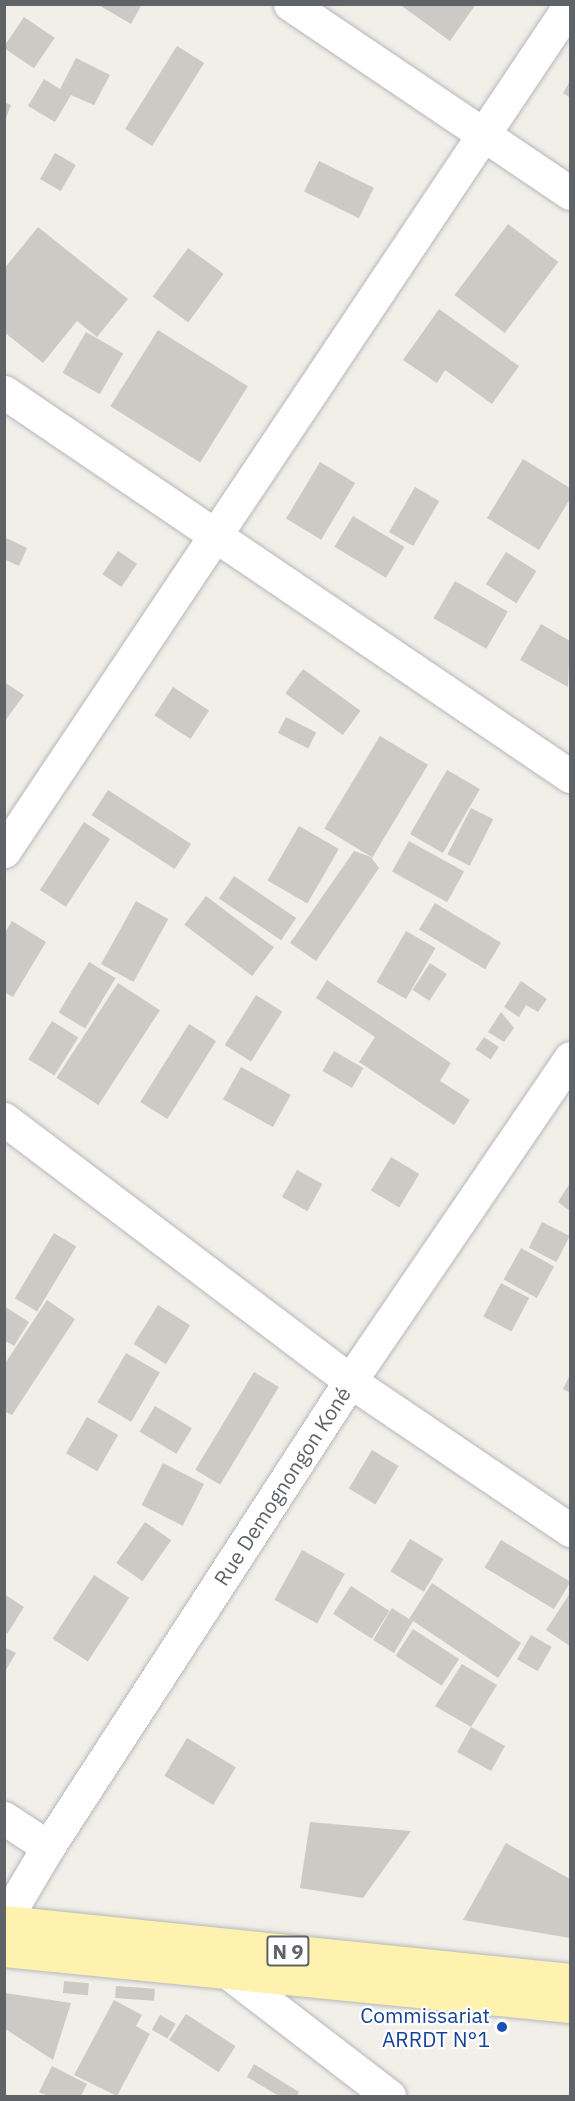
<!DOCTYPE html>
<meta charset="utf-8">
<style>
body{margin:0}
#map{position:relative;width:575px;height:2101px;overflow:hidden;background:#f1efe8;font-family:"IBM Plex Sans",sans-serif}
div>[style]{position:absolute}
.building>*{inset:0;background:#cccac5;transform-origin:0 0}
.roads{filter:drop-shadow(0 0 2px #b5b8bc) drop-shadow(0 0 2px #b5b8bc)}
.street>*{height:33px;margin:-16.5px;padding:0 16.5px;transform-origin:16.5px;border-radius:16.5px;background:#fff}
.primary>*{height:33px;margin:-16.5px;padding:0 16.5px;transform-origin:16.5px;border-radius:16.5px;background:#fff2af}
.dots>*{width:16px;height:16px;translate:-50% -50%;box-sizing:border-box;border:3px solid #fff;border-radius:50%}
span{translate:-50% -50%;white-space:nowrap;text-align:center;line-height:1.15;-webkit-text-stroke:4.5px #fff;paint-order:stroke}
.shield-label span{padding:2px 4px;background:#fff;border:2px solid;border-radius:4px;-webkit-text-stroke-width:0}
.shield-label{font-size:20px;color:#5f6368;font-weight:700}
.street-label{font-size:21px;color:#5f6368}
.transit-label{font-size:21px;color:#164399}
.right{translate:-100% -50%;text-align:right}
.frame{position:absolute;inset:0;border:6px solid #5f6368;pointer-events:none}
</style>
<div id="map">
<div class="building">
<i style="clip-path:polygon(97px 4px,142px 4px,131px 24px)"></i>
<i style="clip-path:polygon(399px 4px,476px 4px,450px 41px)"></i>
<i style="left:24px;top:17px;width:37px;height:37px;rotate:34deg"></i>
<i style="left:177px;top:46px;width:32px;height:98px;rotate:32deg"></i>
<i style="clip-path:polygon(76px 58px,110px 75px,94px 105px,71px 95px,55px 122px,28px 106px,44px 79px,60px 89px)"></i>
<i style="clip-path:polygon(570px 81px,570px 98px,563px 93px)"></i>
<i style="clip-path:polygon(4px 102px,11px 105px,5px 121px,4px 121px)"></i>
<i style="left:55px;top:153px;width:24px;height:30px;rotate:30deg"></i>
<i style="left:319px;top:161px;width:61px;height:34px;rotate:26deg"></i>
<i style="left:508px;top:224px;width:63px;height:89px;rotate:37deg"></i>
<i style="clip-path:polygon(38px 227px,128px 299px,97px 337px,77px 321px,43px 363px,4px 332px,4px 269px)"></i>
<i style="left:188px;top:248px;width:44px;height:60px;rotate:36deg"></i>
<i style="clip-path:polygon(439px 309px,519px 366px,492px 404px,445px 370px,437px 383px,403px 360px)"></i>
<i style="left:158px;top:330px;width:106px;height:90px;rotate:32deg"></i>
<i style="left:86px;top:332px;width:43px;height:47px;rotate:30deg"></i>
<i style="clip-path:polygon(523px 459px,570px 488px,570px 499px,539px 550px,487px 518px)"></i>
<i style="left:320px;top:462px;width:41px;height:66px;rotate:31deg"></i>
<i style="left:415px;top:487px;width:28px;height:52px;rotate:30deg"></i>
<i style="left:353px;top:516px;width:60px;height:36px;rotate:31deg"></i>
<i style="clip-path:polygon(4px 537px,27px 548px,19px 566px,4px 559px)"></i>
<i style="left:118px;top:551px;width:23px;height:28px;rotate:34deg"></i>
<i style="left:506px;top:552px;width:36px;height:38px;rotate:32deg"></i>
<i style="left:455px;top:581px;width:61px;height:43px;rotate:30deg"></i>
<i style="clip-path:polygon(541px 624px,570px 641px,568px 687px,520px 660px)"></i>
<i style="left:303px;top:669px;width:71px;height:30px;rotate:36deg"></i>
<i style="clip-path:polygon(4px 682px,24px 695px,4px 722px)"></i>
<i style="left:173px;top:687px;width:43px;height:34px;rotate:33deg"></i>
<i style="left:286px;top:717px;width:34px;height:18px;rotate:27deg"></i>
<i style="left:380px;top:736px;width:56px;height:108px;rotate:31deg"></i>
<i style="left:447px;top:770px;width:38px;height:74px;rotate:30deg"></i>
<i style="left:108px;top:790px;width:99px;height:30px;rotate:33deg"></i>
<i style="left:471px;top:808px;width:25px;height:52px;rotate:27deg"></i>
<i style="left:84px;top:822px;width:31px;height:81px;rotate:33deg"></i>
<i style="left:299px;top:826px;width:46px;height:63px;rotate:30deg"></i>
<i style="left:409px;top:841px;width:63px;height:35px;rotate:29deg"></i>
<i style="clip-path:polygon(354px 851px,371px 857px,379px 868px,316px 961px,290px 943px)"></i>
<i style="left:234px;top:876px;width:75px;height:27px;rotate:34deg"></i>
<i style="left:206px;top:896px;width:85px;height:36px;rotate:37deg"></i>
<i style="left:136px;top:901px;width:37px;height:72px;rotate:29deg"></i>
<i style="left:435px;top:903px;width:77px;height:31px;rotate:31deg"></i>
<i style="clip-path:polygon(12px 921px,46px 942px,13px 997px,4px 992px,4px 934px)"></i>
<i style="left:406px;top:931px;width:34px;height:59px;rotate:30deg"></i>
<i style="left:89px;top:962px;width:31px;height:59px;rotate:31deg"></i>
<i style="left:430px;top:963px;width:20px;height:32px;rotate:33deg"></i>
<i style="clip-path:polygon(327px 980px,451px 1063px,440px 1081px,470px 1100px,454px 1125px,359px 1062px,375px 1037px,316px 998px)"></i>
<i style="clip-path:polygon(521px 981px,547px 999px,538px 1012px,526px 1005px,519px 1017px,504px 1007px)"></i>
<i style="left:118px;top:983px;width:50px;height:113px;rotate:33deg"></i>
<i style="left:256px;top:995px;width:31px;height:59px;rotate:32deg"></i>
<i style="clip-path:polygon(501px 1012px,514px 1028px,504px 1042px,488px 1032px)"></i>
<i style="left:52px;top:1021px;width:31px;height:45px;rotate:32deg"></i>
<i style="left:189px;top:1024px;width:32px;height:92px;rotate:32deg"></i>
<i style="left:484px;top:1037px;width:18px;height:15px;rotate:34deg"></i>
<i style="left:334px;top:1051px;width:34px;height:23px;rotate:30deg"></i>
<i style="left:241px;top:1067px;width:57px;height:37px;rotate:29deg"></i>
<i style="left:391px;top:1157px;width:33px;height:39px;rotate:31deg"></i>
<i style="left:297px;top:1170px;width:29px;height:31px;rotate:29deg"></i>
<i style="clip-path:polygon(570px 1183px,570px 1211px,558px 1202px)"></i>
<i style="left:542px;top:1222px;width:31px;height:29px;rotate:27deg"></i>
<i style="left:54px;top:1233px;width:26px;height:76px;rotate:31deg"></i>
<i style="left:521px;top:1248px;width:38px;height:36px;rotate:29deg"></i>
<i style="left:501px;top:1283px;width:32px;height:38px;rotate:28deg"></i>
<i style="clip-path:polygon(47px 1300px,75px 1319px,12px 1415px,4px 1411px,4px 1365px)"></i>
<i style="left:158px;top:1305px;width:38px;height:46px;rotate:32deg"></i>
<i style="clip-path:polygon(4px 1306px,29px 1322px,14px 1346px,4px 1340px)"></i>
<i style="left:126px;top:1353px;width:39px;height:57px;rotate:30deg"></i>
<i style="left:254px;top:1372px;width:29px;height:114px;rotate:31deg"></i>
<i style="clip-path:polygon(570px 1375px,570px 1393px,563px 1389px)"></i>
<i style="left:155px;top:1406px;width:43px;height:30px;rotate:31deg"></i>
<i style="left:87px;top:1417px;width:36px;height:42px;rotate:30deg"></i>
<i style="left:372px;top:1450px;width:31px;height:45px;rotate:31deg"></i>
<i style="left:163px;top:1463px;width:46px;height:47px;rotate:27deg"></i>
<i style="left:145px;top:1522px;width:32px;height:50px;rotate:35deg"></i>
<i style="left:410px;top:1539px;width:39px;height:38px;rotate:31deg"></i>
<i style="left:501px;top:1540px;width:81px;height:32px;rotate:31deg"></i>
<i style="left:302px;top:1550px;width:49px;height:57px;rotate:29deg"></i>
<i style="left:94px;top:1575px;width:42px;height:76px;rotate:33deg"></i>
<i style="clip-path:polygon(432px 1583px,521px 1643px,498px 1678px,413px 1621px,394px 1653px,373px 1640px,392px 1608px,409px 1619px)"></i>
<i style="left:351px;top:1586px;width:46px;height:33px;rotate:33deg"></i>
<i style="clip-path:polygon(570px 1593px,570px 1646px,546px 1630px)"></i>
<i style="clip-path:polygon(4px 1594px,24px 1607px,7px 1634px,4px 1632px)"></i>
<i style="left:413px;top:1629px;width:55px;height:32px;rotate:33deg"></i>
<i style="left:531px;top:1635px;width:24px;height:28px;rotate:30deg"></i>
<i style="clip-path:polygon(4px 1647px,16px 1653px,4px 1673px)"></i>
<i style="clip-path:polygon(462px 1664px,497px 1685px,471px 1727px,505px 1746px,491px 1771px,457px 1752px,471px 1727px,435px 1706px)"></i>
<i style="left:187px;top:1738px;width:57px;height:44px;rotate:31deg"></i>
<i style="clip-path:polygon(310px 1822px,411px 1831px,363px 1898px,300px 1888px)"></i>
<i style="clip-path:polygon(506px 1843px,570px 1879px,570px 1938px,463px 1920px)"></i>
<i style="left:64px;top:1981px;width:25px;height:12px;rotate:5deg"></i>
<i style="left:116px;top:1986px;width:39px;height:12px;rotate:4deg"></i>
<i style="clip-path:polygon(5px 1993px,71px 2003px,53px 2060px,4px 2028px)"></i>
<i style="clip-path:polygon(114px 2000px,142px 2015px,136px 2026px,150px 2034px,117px 2096px,74px 2075px)"></i>
<i style="left:186px;top:2014px;width:59px;height:31px;rotate:33deg"></i>
<i style="left:160px;top:2015px;width:18px;height:17px;rotate:29deg"></i>
<i style="clip-path:polygon(254px 2064px,299px 2092px,297px 2096px,279px 2096px,247px 2077px)"></i>
<i style="clip-path:polygon(52px 2066px,87px 2084px,81px 2096px,48px 2096px,39px 2092px)"></i>
</div>
<div class="roads">
<div class="street">
<i style="left:290px;top:4px;width:338px;rotate:34deg"></i>
<i style="left:4px;top:392px;width:684px;rotate:34.15deg"></i>
<i style="left:4px;top:851px;width:1018px;rotate:-56.22deg"></i>
<i style="left:4px;top:1119px;width:434px;rotate:37.1deg"></i>
<i style="left:350px;top:1381px;width:266px;rotate:34.1deg"></i>
<i style="left:4px;top:1818px;width:53px;rotate:33.4deg"></i>
<i style="left:4px;top:1921px;width:86px;rotate:-59.3deg"></i>
<i style="left:48px;top:1847px;width:555px;rotate:-57.05deg"></i>
<i style="left:350px;top:1381px;width:391px;rotate:-55.7deg"></i>
<i style="left:217px;top:1964px;width:217px;rotate:37.5deg"></i>
</div>
<div class="primary">
<i style="left:4px;top:1922px;width:569px;rotate:5.85deg"></i>
<i style="left:4px;top:1950px;width:569px;rotate:5.65deg"></i>
</div>
</div>
<div class="dots">
<i style="left:502px;top:2027px;background:#1a4fb4"></i>
</div>
<div class="shield-label">
<span style="left:288px;top:1951px">N 9</span>
</div>
<div class="street-label">
<span style="left:282px;top:1486px;rotate:-57deg">Rue Demognongon Koné</span>
</div>
<div class="transit-label">
<span class="right" style="left:490px;top:2027px">Commissariat<br>ARRDT N°1</span>
</div>
<div class="frame"></div>
</div>
